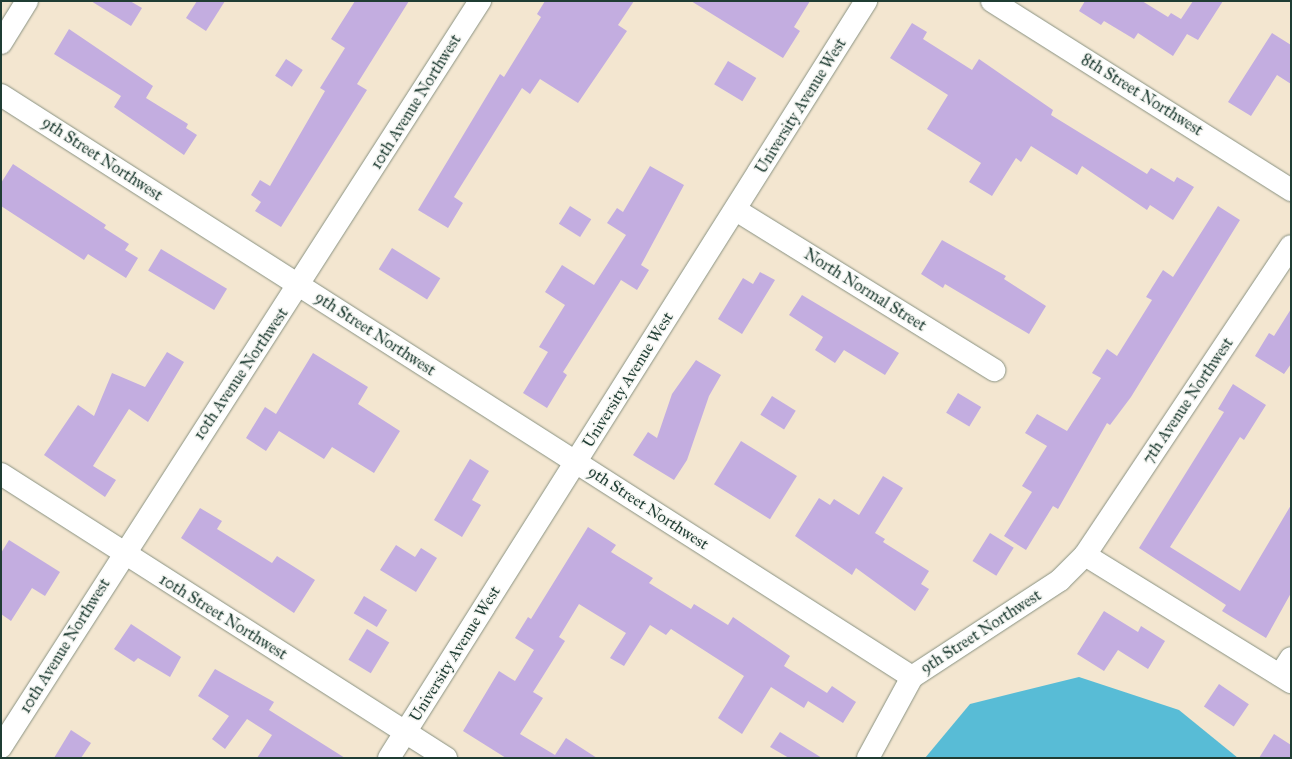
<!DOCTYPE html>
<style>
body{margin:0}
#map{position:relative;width:1292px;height:759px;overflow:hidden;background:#f3e6d0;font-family:"IM FELL Great Primer",serif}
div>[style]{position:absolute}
.water>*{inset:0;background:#58bcd6}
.building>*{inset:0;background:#c3ade0;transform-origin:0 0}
.roads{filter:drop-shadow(0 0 1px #899282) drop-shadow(0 0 1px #899282)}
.minor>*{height:22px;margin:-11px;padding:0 11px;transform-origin:11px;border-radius:11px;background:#fff}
span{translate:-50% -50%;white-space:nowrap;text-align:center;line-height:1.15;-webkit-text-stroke:3px #f6f6f2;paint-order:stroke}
.street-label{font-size:16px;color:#1f3d34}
.frame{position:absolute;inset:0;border:2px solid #1f3d34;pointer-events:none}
</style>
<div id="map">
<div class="water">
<i style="clip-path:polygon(1079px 677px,1179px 710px,1238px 758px,925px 758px,970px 704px)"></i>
</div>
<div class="building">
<i style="clip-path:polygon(91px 1px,130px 1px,142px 8px,131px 26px)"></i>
<i style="clip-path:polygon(197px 1px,225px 1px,206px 31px,186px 18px)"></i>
<i style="clip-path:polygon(355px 1px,409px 1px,357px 84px,367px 90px,281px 227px,255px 211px,261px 202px,251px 195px,260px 180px,270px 186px,325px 91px,320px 88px,345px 48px,331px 39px)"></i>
<i style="clip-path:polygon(545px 1px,634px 1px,618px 25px,627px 31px,578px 103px,540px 79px,530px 94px,522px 88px,454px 197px,463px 203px,448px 228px,418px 210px,500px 74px,504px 77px,541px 17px,537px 14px)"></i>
<i style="clip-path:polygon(691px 1px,810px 1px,794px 27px,800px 31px,783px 58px)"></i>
<i style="clip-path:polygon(1085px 1px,1142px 1px,1168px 17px,1171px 13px,1181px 19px,1193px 1px,1223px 1px,1198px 40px,1187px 34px,1173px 56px,1138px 33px,1134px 39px,1104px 21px,1101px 25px,1079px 11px)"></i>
<i style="clip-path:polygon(912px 23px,927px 32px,923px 39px,972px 70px,979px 59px,1053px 110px,1051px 115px,1147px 174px,1151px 168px,1174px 182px,1177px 177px,1194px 187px,1173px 220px,1150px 205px,1147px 210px,1082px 166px,1077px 175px,1031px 146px,1021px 162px,1016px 158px,992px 196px,969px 182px,981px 163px,927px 129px,948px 95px,890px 58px)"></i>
<i style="clip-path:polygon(69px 29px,153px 86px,146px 98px,188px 124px,186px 128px,197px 135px,184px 155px,114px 107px,121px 96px,54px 54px)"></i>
<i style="clip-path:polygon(1272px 33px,1291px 45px,1291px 84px,1277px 75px,1251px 116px,1228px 102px)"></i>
<i style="left:286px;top:59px;width:20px;height:20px;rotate:33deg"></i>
<i style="left:728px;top:61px;width:33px;height:27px;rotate:31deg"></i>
<i style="clip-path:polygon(13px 164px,106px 225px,104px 228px,129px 244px,125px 250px,138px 258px,126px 278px,88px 254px,84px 260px,1px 206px,1px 183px)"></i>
<i style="clip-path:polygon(650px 166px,684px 185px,641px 265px,649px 270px,637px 290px,621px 280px,563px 372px,567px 375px,547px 408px,523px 393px,548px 352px,539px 347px,565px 305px,545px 292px,562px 265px,594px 285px,626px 235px,607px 223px,617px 208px,623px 212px)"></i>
<i style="left:570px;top:206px;width:25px;height:21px;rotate:32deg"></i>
<i style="clip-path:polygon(1218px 206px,1240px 220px,1131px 397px,1110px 425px,1107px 423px,1058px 509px,1053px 506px,1026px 550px,1004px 536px,1032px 492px,1022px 486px,1047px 446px,1025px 433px,1037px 414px,1067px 431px,1101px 378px,1092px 373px,1107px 349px,1117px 356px,1152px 300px,1146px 297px,1163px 270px,1173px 277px)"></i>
<i style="clip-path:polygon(942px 240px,1006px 276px,1004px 279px,1046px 306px,1029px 334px,945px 284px,943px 288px,921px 274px)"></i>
<i style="left:392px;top:248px;width:57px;height:25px;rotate:32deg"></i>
<i style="left:161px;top:249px;width:77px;height:25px;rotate:31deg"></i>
<i style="clip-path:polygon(760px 272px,775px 280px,742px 334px,718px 319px,743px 278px,753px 284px)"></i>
<i style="clip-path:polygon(802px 295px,899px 353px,885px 375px,844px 350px,835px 363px,815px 350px,823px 337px,789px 315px)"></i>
<i style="clip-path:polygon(1291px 309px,1291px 364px,1284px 374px,1255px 356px,1269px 333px,1274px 336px)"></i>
<i style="clip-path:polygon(167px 352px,184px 362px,148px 422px,129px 409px,93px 466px,116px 480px,105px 497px,44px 455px,78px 405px,94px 416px,112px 373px,145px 387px)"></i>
<i style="clip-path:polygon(313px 353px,368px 387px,358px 404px,400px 431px,374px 473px,332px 447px,324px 459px,279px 431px,266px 451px,246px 438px,265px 407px,276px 414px)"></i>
<i style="clip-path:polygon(696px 360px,721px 375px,709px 396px,687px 460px,674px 480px,633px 455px,648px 432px,657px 438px,672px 394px)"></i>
<i style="clip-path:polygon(1233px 384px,1266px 405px,1244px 440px,1240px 437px,1170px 547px,1240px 591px,1291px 505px,1291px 593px,1266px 638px,1222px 611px,1226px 605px,1139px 548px,1224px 412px,1218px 409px)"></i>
<i style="left:958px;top:393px;width:27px;height:23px;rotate:31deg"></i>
<i style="left:772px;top:396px;width:28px;height:22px;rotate:32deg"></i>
<i style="left:741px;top:441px;width:66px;height:51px;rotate:32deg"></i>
<i style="clip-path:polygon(470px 459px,489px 471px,472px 500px,481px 505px,462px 537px,434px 520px)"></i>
<i style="clip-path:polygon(883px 476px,903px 488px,875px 533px,885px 539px,883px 542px,929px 571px,921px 584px,929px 589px,915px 611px,856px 568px,852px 575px,795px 536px,819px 498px,830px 505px,834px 499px,859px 515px)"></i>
<i style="clip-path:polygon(200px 508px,222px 521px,217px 529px,272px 563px,277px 556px,315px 580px,294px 613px,181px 538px)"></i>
<i style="clip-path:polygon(588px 527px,616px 545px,611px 552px,653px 578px,649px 583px,691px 609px,694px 604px,728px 625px,733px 617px,790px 656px,784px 666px,827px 693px,832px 686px,856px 702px,843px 723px,808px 701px,804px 708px,771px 687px,742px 734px,718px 718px,744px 676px,671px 629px,666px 635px,650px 625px,624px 666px,610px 658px,626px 633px,579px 604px,559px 637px,565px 641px,533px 692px,543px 698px,520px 734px,555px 755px,566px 738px,597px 758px,506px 758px,463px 731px,499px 671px,515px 681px,534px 650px,515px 638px,528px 617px,531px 619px)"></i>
<i style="left:990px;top:533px;width:28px;height:33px;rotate:32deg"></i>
<i style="clip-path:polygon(9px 540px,60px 572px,45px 596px,32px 588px,11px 621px,1px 614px,1px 553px)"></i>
<i style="clip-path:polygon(396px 545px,415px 557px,421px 548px,437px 558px,416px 592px,380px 570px)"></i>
<i style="left:364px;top:596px;width:27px;height:20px;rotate:31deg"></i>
<i style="clip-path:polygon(1104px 611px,1138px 632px,1141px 626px,1165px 641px,1148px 669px,1118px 650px,1104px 671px,1077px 654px)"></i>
<i style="clip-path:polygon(131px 624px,181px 657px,170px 677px,138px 658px,134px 662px,114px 649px)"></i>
<i style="left:367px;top:629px;width:26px;height:36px;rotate:31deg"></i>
<i style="clip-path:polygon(215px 669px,274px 702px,269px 710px,345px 758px,257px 758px,272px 735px,247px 719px,225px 749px,212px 739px,229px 716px,198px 696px)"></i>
<i style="left:1219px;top:684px;width:36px;height:27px;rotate:34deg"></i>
<i style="clip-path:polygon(71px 730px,91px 743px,81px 758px,54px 758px)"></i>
<i style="clip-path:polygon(780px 732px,822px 758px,789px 758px,770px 747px)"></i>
<i style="clip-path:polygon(1274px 734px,1291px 745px,1291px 758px,1259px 758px)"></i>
</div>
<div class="roads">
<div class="minor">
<i style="left:992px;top:1px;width:354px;rotate:32.3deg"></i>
<i style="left:1px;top:43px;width:49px;rotate:-58.2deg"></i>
<i style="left:1px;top:95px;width:1081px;rotate:32.57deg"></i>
<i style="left:736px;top:210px;width:304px;rotate:31.8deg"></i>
<i style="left:1px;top:474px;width:528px;rotate:32.55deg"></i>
<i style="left:1085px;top:555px;width:242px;rotate:31.7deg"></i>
<i style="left:1280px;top:675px;width:20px;rotate:-57deg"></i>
<i style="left:1px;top:747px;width:887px;rotate:-57.3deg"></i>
<i style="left:389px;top:758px;width:895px;rotate:-57.78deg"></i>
<i style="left:868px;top:758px;width:92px;rotate:-61.5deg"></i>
<i style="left:912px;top:677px;width:177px;rotate:-33.2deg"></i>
<i style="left:1060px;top:580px;width:35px;rotate:-45deg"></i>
<i style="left:1085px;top:555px;width:371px;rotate:-56.3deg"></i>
</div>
</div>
<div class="street-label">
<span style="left:1142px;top:95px;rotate:32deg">8th Street Northwest</span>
<span style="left:416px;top:102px;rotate:-58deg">10th Avenue Northwest</span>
<span style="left:801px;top:106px;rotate:-58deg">University Avenue West</span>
<span style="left:102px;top:159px;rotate:33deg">9th Street Northwest</span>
<span style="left:865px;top:290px;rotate:32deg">North Normal Street</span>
<span style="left:375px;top:334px;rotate:33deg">9th Street Northwest</span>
<span style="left:241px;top:374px;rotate:-56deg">10th Avenue Northwest</span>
<span style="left:628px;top:380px;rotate:-58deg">University Avenue West</span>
<span style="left:1188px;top:401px;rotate:-56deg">7th Avenue Northwest</span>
<span style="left:648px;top:508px;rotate:33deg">9th Street Northwest</span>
<span style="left:223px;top:617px;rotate:32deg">10th Street Northwest</span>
<span style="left:981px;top:632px;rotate:-33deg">9th Street Northwest</span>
<span style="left:65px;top:646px;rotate:-58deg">10th Avenue Northwest</span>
<span style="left:455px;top:654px;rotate:-58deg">University Avenue West</span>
</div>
<div class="frame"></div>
</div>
